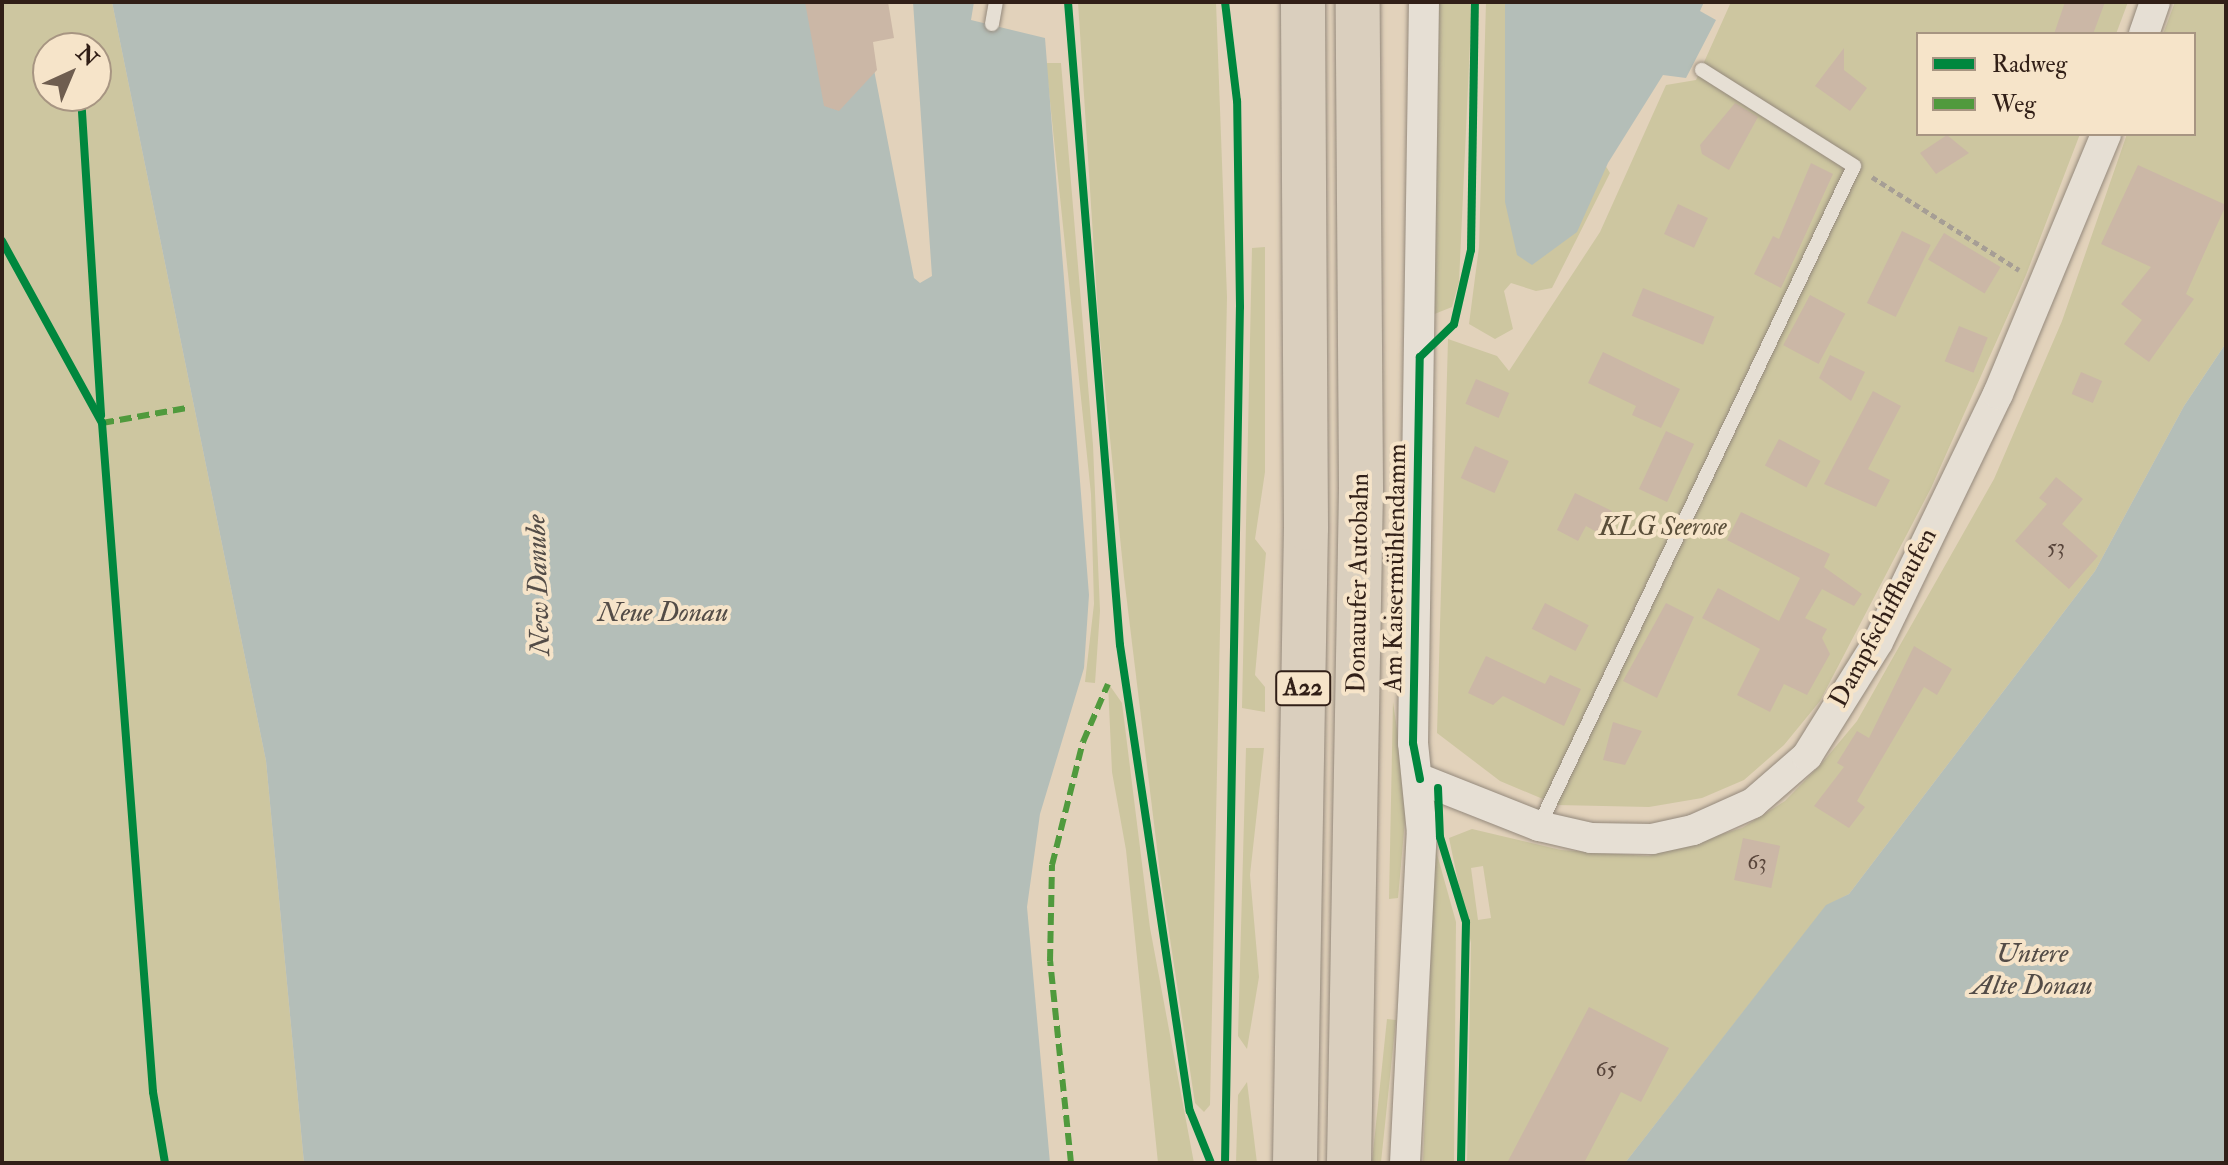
<!DOCTYPE html>
<meta charset="utf-8">
<style>
body{margin:0}
#map{position:relative;width:2228px;height:1165px;overflow:hidden;background:#e2d2bb;font-family:"IM FELL Double Pica",serif}
div>[style]{position:absolute}
.green>*{inset:0;background:#cdc6a0;transform-origin:0 0}
.water>*{inset:0;background:#b4beb8}
.building>*{inset:0;background:#cbb7a6;transform-origin:0 0}
.path>*{height:5px;margin-top:-2.5px;transform-origin:0;background:repeating-linear-gradient(90deg,#a69e95 0 6px,transparent 0 10px)}
.roads{filter:drop-shadow(0 0 2px #94897c) drop-shadow(0 0 2px #94897c)}
.service>*{height:14px;margin:-7px;padding:0 7px;transform-origin:7px;border-radius:7px;background:#e6dfd4}
.minor>*{height:30px;margin:-15px;padding:0 15px;transform-origin:15px;border-radius:15px;background:#e6dfd4}
.motorway>*{height:44px;margin:-22px;padding:0 22px;transform-origin:22px;border-radius:22px;background:#dacfbe}
.quiet>*{height:6px;margin-top:-3px;transform-origin:0;background:repeating-linear-gradient(90deg,#509a3d 0 12px,transparent 0 18px)}
.cycleway>*{height:8px;margin:-4px;padding:0 4px;transform-origin:4px;border-radius:4px;background:#00873e}
span{translate:-50% -50%;white-space:nowrap;text-align:center;line-height:1.15;-webkit-text-stroke:8px #f6e4c9;paint-order:stroke}
.number-label{font-size:22px;color:#58453b}
.number-label span{-webkit-text-stroke-width:0}
.shield-label span{padding:2px 6px;background:#f6e4c9;border:2px solid;border-radius:6px;-webkit-text-stroke-width:0}
.shield-label{font-size:24px;color:#311f17;font-weight:700}
.park-label{font-size:26px;color:#5a4e39;font-style:italic}
.street-label{font-size:26px;color:#311f17}
.water-label{font-size:28px;color:#534c47;font-style:italic}
.frame{position:absolute;inset:0;border:4px solid #311f17;pointer-events:none}
.legend{position:absolute;left:1916px;top:32px;width:280px;height:104px;box-sizing:border-box;background:#f6e4c9;border:2px solid #a79582;margin:0;padding:10px 14px;list-style:none;font-size:24px;color:#311f17}
.legend li{display:flex;align-items:center;gap:16px;height:40px}
.legend b{width:40px;border:2px solid #a79582}
.north{position:absolute;left:32px;top:32px;width:80px;height:80px;box-sizing:border-box;background:#f6e4c9;border:2px solid #a79582;border-radius:50%;rotate:44deg;font-size:22px;font-weight:700;line-height:32px;text-align:center;color:#311f17}
.north::after{content:'';display:block;margin:auto;width:28px;height:36px;background:#6f5e50;clip-path:polygon(50% 0,100% 100%,50% 72%,0 100%)}
</style>
<div id="map">
<div class="green">
<i style="clip-path:polygon(evenodd,2px 2px,112px 2px,266px 761px,304px 1163px,2px 1163px,2px 2px,48px 48px,96px 48px,96px 96px,48px 96px,48px 48px)"></i>
<i style="clip-path:polygon(1078px 2px,1216px 2px,1227px 297px,1210px 1105px,1204px 1112px,1195px 1103px,1160px 873px,1124px 577px,1099px 329px)"></i>
<i style="clip-path:polygon(1439px 2px,1470px 2px,1471px 21px,1459px 282px,1452px 307px,1432px 315px)"></i>
<i style="clip-path:polygon(1486px 2px,1505px 2px,1610px 173px,1552px 288px,1536px 291px,1511px 283px,1504px 291px,1513px 329px,1495px 339px,1469px 324px,1479px 247px)"></i>
<i style="clip-path:polygon(1731px 2px,2128px 2px,2116px 34px,1918px 34px,1918px 134px,2080px 134px,2026px 275px,1931px 488px,1820px 701px,1784px 745px,1744px 780px,1702px 798px,1649px 807px,1557px 805px,1500px 781px,1437px 733px,1448px 339px,1497px 356px,1509px 371px,1600px 232px,1666px 85px,1696px 80px)"></i>
<i style="clip-path:polygon(evenodd,2175px 2px,2226px 2px,2226px 343px,2184px 406px,2095px 571px,1849px 894px,1826px 906px,1625px 1163px,1467px 1163px,1471px 943px,1449px 838px,1472px 829px,1561px 850px,1648px 856px,1742px 828px,1785px 801px,1822px 763px,1857px 721px,1994px 479px,2062px 321px,2127px 134px,2194px 134px,2194px 34px,2163px 34px,2175px 2px,1483px 866px,1491px 918px,1478px 920px,1471px 868px,1483px 866px)"></i>
<i style="clip-path:polygon(1046px 63px,1061px 63px,1093px 445px,1100px 611px,1095px 683px,1085px 682px,1094px 604px,1091px 494px)"></i>
<i style="clip-path:polygon(1265px 247px,1265px 472px,1255px 539px,1266px 553px,1255px 675px,1265px 687px,1265px 712px,1242px 708px,1252px 248px)"></i>
<i style="clip-path:polygon(1108px 683px,1122px 703px,1150px 928px,1194px 1163px,1158px 1163px,1126px 850px,1112px 772px)"></i>
<i style="clip-path:polygon(1393px 702px,1407px 798px,1398px 898px,1389px 899px)"></i>
<i style="clip-path:polygon(1246px 748px,1264px 748px,1250px 875px,1259px 977px,1247px 1049px,1238px 1036px)"></i>
<i style="clip-path:polygon(1435px 847px,1456px 922px,1454px 1163px,1423px 1163px)"></i>
<i style="left:1387px;top:1019px;width:9px;height:144px;rotate:6deg"></i>
<i style="clip-path:polygon(1247px 1082px,1257px 1163px,1236px 1163px,1238px 1095px)"></i>
</div>
<div class="water">
<i style="clip-path:polygon(112px 2px,861px 2px,914px 278px,920px 283px,932px 276px,913px 2px,974px 2px,971px 20px,1045px 38px,1089px 595px,1084px 668px,1040px 814px,1027px 907px,1050px 1163px,304px 1163px,266px 761px)"></i>
<i style="clip-path:polygon(1505px 2px,1704px 2px,1700px 11px,1716px 20px,1686px 78px,1663px 75px,1608px 163px,1577px 232px,1532px 265px,1517px 255px,1505px 202px)"></i>
<i style="clip-path:polygon(2226px 343px,2226px 1163px,1625px 1163px,1826px 905px,1849px 894px,2095px 571px,2184px 406px)"></i>
</div>
<div class="building">
<i style="clip-path:polygon(805px 2px,888px 2px,894px 38px,873px 42px,877px 70px,839px 111px,824px 106px)"></i>
<i style="clip-path:polygon(2065px 2px,2105px 2px,2093px 34px,2054px 34px)"></i>
<i style="clip-path:polygon(1844px 48px,1844px 70px,1867px 88px,1850px 111px,1815px 86px)"></i>
<i style="clip-path:polygon(1735px 103px,1758px 117px,1729px 170px,1702px 154px,1700px 145px)"></i>
<i style="clip-path:polygon(1947px 135px,1969px 153px,1936px 174px,1920px 153px)"></i>
<i style="clip-path:polygon(1811px 163px,1833px 174px,1781px 288px,1754px 274px,1773px 236px,1779px 239px)"></i>
<i style="clip-path:polygon(2138px 165px,2226px 205px,2186px 294px,2194px 299px,2149px 362px,2124px 344px,2142px 320px,2121px 304px,2151px 267px,2101px 244px)"></i>
<i style="left:1678px;top:204px;width:33px;height:33px;rotate:25deg"></i>
<i style="left:1902px;top:231px;width:32px;height:80px;rotate:26deg"></i>
<i style="left:1944px;top:233px;width:66px;height:31px;rotate:31deg"></i>
<i style="left:1643px;top:288px;width:77px;height:30px;rotate:22deg"></i>
<i style="left:1810px;top:295px;width:40px;height:57px;rotate:28deg"></i>
<i style="left:1959px;top:326px;width:31px;height:38px;rotate:22deg"></i>
<i style="clip-path:polygon(1603px 352px,1680px 389px,1661px 428px,1632px 415px,1636px 406px,1588px 383px)"></i>
<i style="clip-path:polygon(1830px 355px,1865px 372px,1851px 401px,1819px 378px)"></i>
<i style="left:2081px;top:372px;width:23px;height:24px;rotate:23deg"></i>
<i style="left:1476px;top:379px;width:36px;height:27px;rotate:23deg"></i>
<i style="clip-path:polygon(1873px 391px,1901px 406px,1868px 469px,1890px 480px,1876px 507px,1824px 484px)"></i>
<i style="left:1666px;top:431px;width:31px;height:64px;rotate:25deg"></i>
<i style="left:1779px;top:439px;width:47px;height:30px;rotate:28deg"></i>
<i style="left:1475px;top:446px;width:37px;height:35px;rotate:24deg"></i>
<i style="clip-path:polygon(2056px 477px,2083px 499px,2062px 524px,2098px 556px,2069px 589px,2015px 541px,2047px 504px,2039px 498px)"></i>
<i style="clip-path:polygon(1575px 493px,1612px 511px,1600px 534px,1586px 526px,1578px 541px,1557px 530px)"></i>
<i style="clip-path:polygon(1741px 512px,1830px 554px,1824px 567px,1862px 594px,1854px 606px,1822px 589px,1805px 618px,1827px 629px,1822px 638px,1830px 654px,1807px 695px,1784px 684px,1770px 712px,1737px 695px,1760px 649px,1702px 618px,1718px 588px,1779px 621px,1800px 578px,1727px 540px)"></i>
<i style="left:1545px;top:603px;width:49px;height:29px;rotate:27deg"></i>
<i style="clip-path:polygon(1666px 603px,1694px 617px,1657px 698px,1623px 681px)"></i>
<i style="clip-path:polygon(1914px 646px,1952px 669px,1937px 695px,1924px 687px,1921px 692px,1857px 801px,1865px 807px,1849px 828px,1814px 806px,1844px 767px,1837px 763px,1857px 731px,1869px 738px)"></i>
<i style="clip-path:polygon(1486px 656px,1545px 684px,1550px 675px,1581px 689px,1564px 726px,1503px 696px,1493px 705px,1468px 693px)"></i>
<i style="clip-path:polygon(1613px 722px,1642px 731px,1625px 765px,1603px 760px)"></i>
<i style="left:1743px;top:838px;width:38px;height:43px;rotate:12deg"></i>
<i style="clip-path:polygon(1589px 1007px,1669px 1048px,1641px 1102px,1621px 1092px,1584px 1163px,1507px 1163px)"></i>
</div>
<div class="path">
<i style="left:1872px;top:177px;width:174px;rotate:32.3deg"></i>
</div>
<div class="roads">
<div class="service">
<i style="left:992px;top:24px;width:22px;rotate:-80deg"></i>
<i style="left:1539px;top:826px;width:731px;rotate:-64.49deg"></i>
<i style="left:1854px;top:166px;width:180px;rotate:-147.7deg"></i>
</div>
<div class="minor">
<i style="left:2144px;top:34px;width:34px;rotate:-71deg"></i>
<i style="left:1420px;top:779px;width:128px;rotate:21.6deg"></i>
<i style="left:1539px;top:826px;width:53px;rotate:13deg"></i>
<i style="left:1591px;top:838px;width:61px;rotate:0.9deg"></i>
<i style="left:1652px;top:839px;width:42px;rotate:-12.4deg"></i>
<i style="left:1693px;top:830px;width:66px;rotate:-24.2deg"></i>
<i style="left:1753px;top:803px;width:72px;rotate:-41deg"></i>
<i style="left:1807px;top:756px;width:134px;rotate:-58.1deg"></i>
<i style="left:1878px;top:642px;width:276px;rotate:-64.2deg"></i>
<i style="left:1998px;top:394px;width:282px;rotate:-67.4deg"></i>
<i style="left:1405px;top:1163px;width:330px;rotate:-87.1deg"></i>
<i style="left:1422px;top:833px;width:90px;rotate:-95.7deg"></i>
<i style="left:1413px;top:743px;width:741px;rotate:-89.15deg"></i>
</div>
<div class="motorway">
<i style="left:1295px;top:1163px;width:635px;rotate:-89.01deg"></i>
<i style="left:1306px;top:528px;width:526px;rotate:-90.33deg"></i>
<i style="left:1349px;top:1163px;width:675px;rotate:-88.98deg"></i>
<i style="left:1361px;top:488px;width:486px;rotate:-90.4deg"></i>
</div>
</div>
<div class="quiet">
<i style="left:102px;top:423px;width:86px;rotate:-10deg"></i>
<i style="left:1071px;top:1163px;width:203px;rotate:-95.9deg"></i>
<i style="left:1050px;top:961px;width:96px;rotate:-88.8deg"></i>
<i style="left:1052px;top:865px;width:127px;rotate:-75.9deg"></i>
<i style="left:1083px;top:742px;width:63px;rotate:-66.7deg"></i>
</div>
<div class="cycleway">
<i style="left:1068px;top:2px;width:645px;rotate:85.38deg"></i>
<i style="left:1120px;top:645px;width:471px;rotate:81.5deg"></i>
<i style="left:1190px;top:1111px;width:56px;rotate:68deg"></i>
<i style="left:81px;top:96px;width:320px;rotate:86.4deg"></i>
<i style="left:2px;top:241px;width:208px;rotate:61.2deg"></i>
<i style="left:102px;top:423px;width:671px;rotate:85.64deg"></i>
<i style="left:153px;top:1092px;width:72px;rotate:80.4deg"></i>
<i style="left:1420px;top:779px;width:37px;rotate:-101deg"></i>
<i style="left:1413px;top:743px;width:386px;rotate:-89deg"></i>
<i style="left:1420px;top:357px;width:47px;rotate:-44.1deg"></i>
<i style="left:1454px;top:324px;width:76px;rotate:-77.1deg"></i>
<i style="left:1471px;top:250px;width:248px;rotate:-89.1deg"></i>
<i style="left:1438px;top:788px;width:49px;rotate:87.7deg"></i>
<i style="left:1440px;top:837px;width:89px;rotate:73deg"></i>
<i style="left:1466px;top:922px;width:241px;rotate:91.2deg"></i>
<i style="left:1225px;top:1163px;width:856px;rotate:-89deg"></i>
<i style="left:1240px;top:307px;width:206px;rotate:-90.8deg"></i>
<i style="left:1237px;top:101px;width:100px;rotate:-96.9deg"></i>
</div>
<div class="number-label">
<span style="left:2056px;top:548px">53</span>
<span style="left:1757px;top:863px">63</span>
<span style="left:1606px;top:1070px">65</span>
</div>
<div class="shield-label">
<span style="left:1303px;top:688px">A22</span>
</div>
<div class="park-label">
<span style="left:1663px;top:528px">KLG Seerose</span>
</div>
<div class="street-label">
<span style="left:1396px;top:568px;rotate:-89deg">Am Kaisermühlendamm</span>
<span style="left:1359px;top:583px;rotate:-89deg">Donauufer Autobahn</span>
<span style="left:1884px;top:618px;rotate:-62deg">Dampfschiffhaufen</span>
</div>
<div class="water-label">
<span style="left:539px;top:585px;rotate:-92deg">New Danube</span>
<span style="left:663px;top:613px">Neue Donau</span>
<span style="left:2032px;top:970px">Untere<br>Alte Donau</span>
</div>
<div class="frame"></div>
<ul class="legend">
<li><b style="height:10px;background:#00873e"></b>Radweg</li>
<li><b style="height:10px;background:#509a3d"></b>Weg</li>
</ul>
<div class="north">N</div>
</div>
